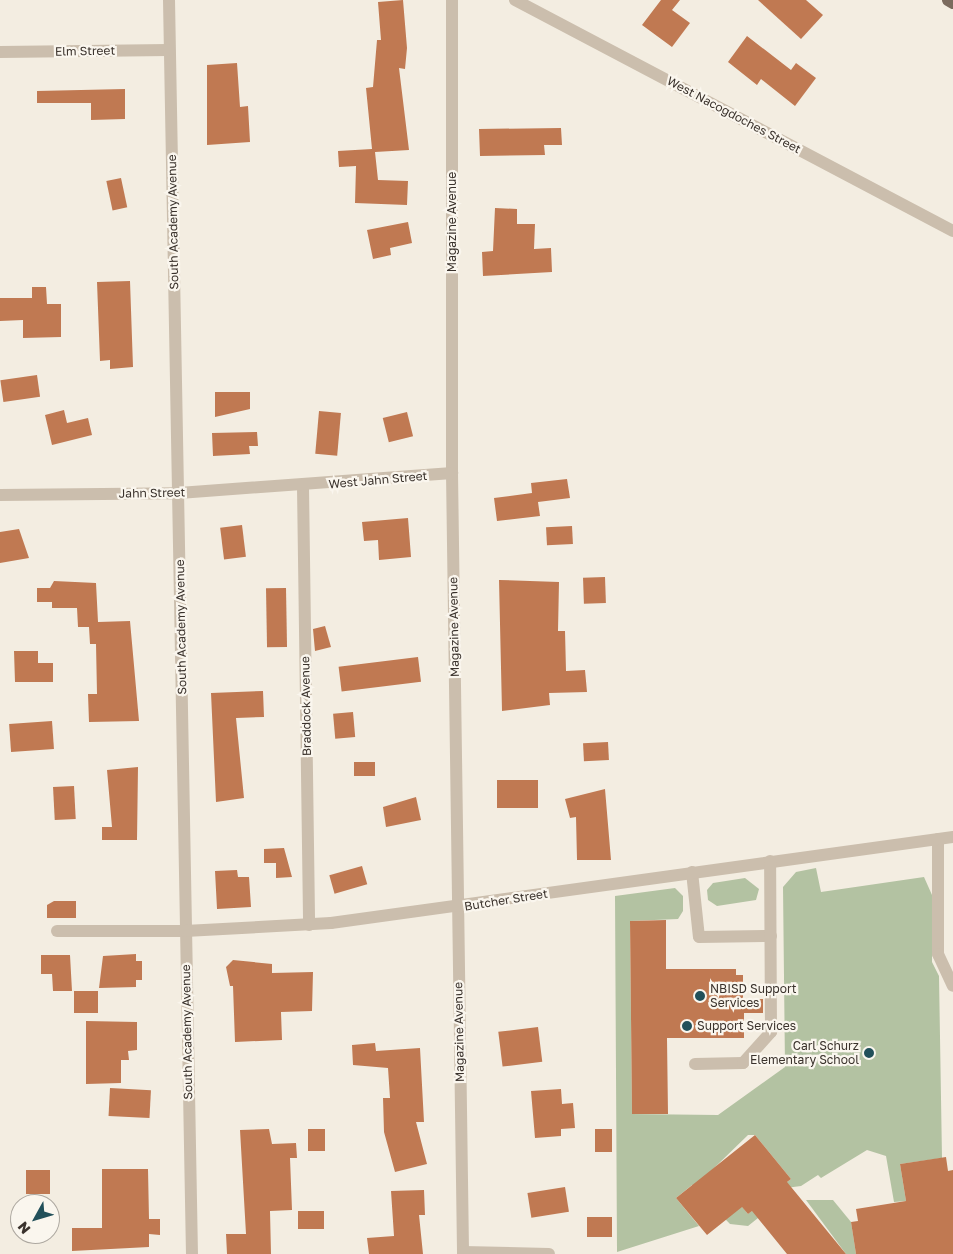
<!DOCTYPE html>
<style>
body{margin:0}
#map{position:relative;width:953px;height:1254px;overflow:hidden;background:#f3ede1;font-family:"Golos Text",sans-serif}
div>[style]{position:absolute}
.green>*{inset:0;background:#b3c2a2}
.building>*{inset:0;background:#c07952;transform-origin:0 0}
.minor>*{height:12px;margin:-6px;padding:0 6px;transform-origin:6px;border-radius:6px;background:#cbbead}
.major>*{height:12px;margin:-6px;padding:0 6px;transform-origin:6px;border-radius:6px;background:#7b6b5e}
.dots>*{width:14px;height:14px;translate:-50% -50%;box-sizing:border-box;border:2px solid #faf6ee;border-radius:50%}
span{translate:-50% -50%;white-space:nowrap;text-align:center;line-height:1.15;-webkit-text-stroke:4.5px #faf6ee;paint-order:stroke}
.street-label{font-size:12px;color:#3a322c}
.poi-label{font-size:12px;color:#3a322c}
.left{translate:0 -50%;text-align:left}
.right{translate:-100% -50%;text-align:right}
.north{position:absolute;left:10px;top:1194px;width:50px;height:50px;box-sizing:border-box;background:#faf6ee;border:1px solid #ada8a0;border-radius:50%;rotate:231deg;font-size:14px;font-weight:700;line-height:20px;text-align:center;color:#3a322c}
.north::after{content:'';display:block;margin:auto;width:18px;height:22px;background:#22505a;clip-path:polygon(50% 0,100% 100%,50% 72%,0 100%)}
</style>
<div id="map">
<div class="green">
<i style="clip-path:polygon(816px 868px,821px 892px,924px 877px,932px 895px,932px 962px,939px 976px,942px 1158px,900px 1164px,906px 1201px,894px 1202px,886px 1156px,867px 1150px,821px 1178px,818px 1175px,801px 1186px,778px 1189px,791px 1179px,755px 1135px,748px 1135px,712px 1170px,748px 1214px,766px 1200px,772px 1207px,748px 1226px,730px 1224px,692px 1185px,676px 1198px,699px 1226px,617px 1252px,615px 896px,675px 888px,683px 896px,683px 911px,678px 919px,630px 921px,632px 1114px,718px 1115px,785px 1067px,783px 887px,796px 872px)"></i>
<i style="clip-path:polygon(745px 878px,759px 889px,756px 900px,717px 906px,708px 900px,707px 890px,713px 883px)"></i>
<i style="clip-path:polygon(806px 1200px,833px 1200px,851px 1222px,856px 1254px,846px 1254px)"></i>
</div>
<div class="building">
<i style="clip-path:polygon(403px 0,407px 48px,405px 69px,399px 68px,409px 150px,375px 152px,378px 180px,408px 181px,407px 205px,355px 203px,356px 166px,339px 167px,338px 151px,372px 149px,366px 88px,373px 87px,377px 40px,381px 40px,378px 2px)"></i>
<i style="clip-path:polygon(661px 0,680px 0,672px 10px,690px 23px,672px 47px,642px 25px)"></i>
<i style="clip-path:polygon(758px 0,806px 0,823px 15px,801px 39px)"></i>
<i style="clip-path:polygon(747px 36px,791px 70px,796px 63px,816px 78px,795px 106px,761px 79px,757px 85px,728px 62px)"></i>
<i style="clip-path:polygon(237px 63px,240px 107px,248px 106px,250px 142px,207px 145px,207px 65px)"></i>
<i style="clip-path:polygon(125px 89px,125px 119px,91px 120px,91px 103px,37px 103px,37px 91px)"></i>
<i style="clip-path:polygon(561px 128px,562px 145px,544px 145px,545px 155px,480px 156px,479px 129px)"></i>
<i style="left:121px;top:178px;width:30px;height:15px;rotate:78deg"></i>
<i style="clip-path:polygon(495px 208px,517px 209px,517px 224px,535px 224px,534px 249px,551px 248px,552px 272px,483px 276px,482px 252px,493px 251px)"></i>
<i style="clip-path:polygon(408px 222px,412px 243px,390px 248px,391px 255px,373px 259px,367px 230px)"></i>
<i style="clip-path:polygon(130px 281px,133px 367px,110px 369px,110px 360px,100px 361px,97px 282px)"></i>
<i style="clip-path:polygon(32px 287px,46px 287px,47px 304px,61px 304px,61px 337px,23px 338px,23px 320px,0 321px,0 298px,32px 298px)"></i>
<i style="left:37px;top:375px;width:22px;height:37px;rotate:82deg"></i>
<i style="clip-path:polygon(215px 392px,250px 392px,250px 409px,215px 417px)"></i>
<i style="clip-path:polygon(64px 410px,67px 423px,88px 418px,92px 435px,52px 445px,45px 415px)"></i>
<i style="left:319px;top:411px;width:22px;height:43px;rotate:5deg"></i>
<i style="left:407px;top:412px;width:25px;height:25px;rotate:76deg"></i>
<i style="clip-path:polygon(257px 432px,258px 446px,249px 446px,250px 454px,213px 456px,212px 433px)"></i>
<i style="clip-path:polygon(567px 479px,570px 498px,538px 502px,540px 516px,497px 521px,494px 498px,532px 493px,531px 483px)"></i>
<i style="clip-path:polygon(408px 518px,411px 557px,379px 560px,378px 540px,364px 541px,362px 522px)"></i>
<i style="left:242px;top:525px;width:32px;height:22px;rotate:83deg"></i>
<i style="left:572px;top:526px;width:18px;height:26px;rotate:87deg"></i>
<i style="clip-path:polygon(19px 529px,29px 558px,0 563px,0 532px)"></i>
<i style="left:605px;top:577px;width:26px;height:22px;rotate:88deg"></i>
<i style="clip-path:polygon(499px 580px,559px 582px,558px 631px,565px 631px,566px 671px,585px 670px,587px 692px,549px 693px,550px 705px,502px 711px)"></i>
<i style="clip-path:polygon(54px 581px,96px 583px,98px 622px,130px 621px,139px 721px,89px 722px,88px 694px,97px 694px,96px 644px,90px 644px,89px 627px,78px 627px,77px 608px,52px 608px,52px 602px,37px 602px,37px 588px,50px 588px)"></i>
<i style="left:286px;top:588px;width:59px;height:20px;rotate:89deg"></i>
<i style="clip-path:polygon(325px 626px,331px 647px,315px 651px,313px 629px)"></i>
<i style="clip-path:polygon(14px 651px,38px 651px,38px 663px,53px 663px,53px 682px,15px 682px)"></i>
<i style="left:418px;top:657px;width:25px;height:80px;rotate:83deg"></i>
<i style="clip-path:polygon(263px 691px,264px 717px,236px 718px,244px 798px,216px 802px,211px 693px)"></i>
<i style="left:353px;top:712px;width:25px;height:20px;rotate:85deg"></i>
<i style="left:52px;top:721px;width:28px;height:43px;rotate:86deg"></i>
<i style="left:608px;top:742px;width:18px;height:25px;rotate:87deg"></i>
<i style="left:354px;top:762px;width:21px;height:14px"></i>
<i style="clip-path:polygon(138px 767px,137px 840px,102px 840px,102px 827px,112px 827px,107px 770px)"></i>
<i style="left:497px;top:780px;width:41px;height:28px"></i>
<i style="left:74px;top:786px;width:33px;height:21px;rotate:87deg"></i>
<i style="clip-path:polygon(605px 789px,611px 860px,577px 860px,576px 817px,570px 818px,565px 799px)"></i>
<i style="clip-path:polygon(416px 797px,421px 820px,386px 827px,383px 807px)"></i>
<i style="clip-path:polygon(284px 848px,292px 877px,276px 878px,276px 863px,264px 863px,264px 849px)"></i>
<i style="left:362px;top:866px;width:19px;height:34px;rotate:74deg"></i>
<i style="clip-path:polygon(237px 870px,238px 877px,249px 877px,251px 907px,217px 909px,215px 871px)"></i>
<i style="clip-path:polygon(54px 901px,76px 901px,76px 918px,47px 918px,47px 905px)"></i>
<i style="clip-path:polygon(666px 920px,666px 969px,736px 969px,736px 975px,743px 975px,743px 999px,763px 999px,763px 1013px,744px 1013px,744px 1038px,667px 1038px,668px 1114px,632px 1114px,630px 921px)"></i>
<i style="clip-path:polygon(136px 954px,136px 961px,142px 961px,142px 980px,136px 980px,136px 987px,99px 988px,103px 956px)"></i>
<i style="clip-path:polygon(41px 955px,70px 955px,72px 991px,53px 991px,52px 974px,41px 974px)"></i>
<i style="clip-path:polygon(233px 960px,272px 964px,272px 973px,313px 972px,312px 1011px,281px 1012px,282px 1040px,235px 1042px,233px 986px,230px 986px,226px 967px)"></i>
<i style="left:74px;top:991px;width:24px;height:22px"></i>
<i style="clip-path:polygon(86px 1021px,137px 1022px,137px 1050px,128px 1051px,129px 1060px,121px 1060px,121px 1083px,86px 1084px)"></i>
<i style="left:538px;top:1027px;width:35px;height:40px;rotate:83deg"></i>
<i style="clip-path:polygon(375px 1043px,376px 1051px,420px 1048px,424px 1122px,416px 1122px,427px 1164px,395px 1172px,384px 1132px,383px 1098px,390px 1098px,388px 1068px,353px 1065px,352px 1045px)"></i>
<i style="left:110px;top:1088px;width:41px;height:28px;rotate:3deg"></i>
<i style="clip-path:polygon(561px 1089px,562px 1104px,573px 1103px,575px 1128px,561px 1129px,561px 1136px,535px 1138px,531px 1091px)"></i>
<i style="clip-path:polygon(269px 1129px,272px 1144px,296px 1143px,297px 1158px,290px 1158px,292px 1210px,270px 1211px,271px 1254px,227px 1254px,226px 1234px,246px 1234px,240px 1130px)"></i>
<i style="left:308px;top:1129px;width:17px;height:22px"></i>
<i style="left:595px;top:1129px;width:17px;height:23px"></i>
<i style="clip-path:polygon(755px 1135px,791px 1179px,787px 1182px,846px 1254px,787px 1254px,752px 1211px,748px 1214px,742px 1207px,707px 1235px,676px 1198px)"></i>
<i style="clip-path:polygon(946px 1157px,948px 1171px,953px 1170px,953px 1254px,856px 1254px,851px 1222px,858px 1221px,856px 1209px,906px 1201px,900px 1164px)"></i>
<i style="clip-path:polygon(102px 1169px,148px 1169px,149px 1219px,160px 1219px,160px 1235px,149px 1234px,149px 1247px,72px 1251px,72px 1228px,102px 1228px)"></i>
<i style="left:26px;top:1170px;width:24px;height:24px"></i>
<i style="left:565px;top:1187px;width:25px;height:38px;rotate:81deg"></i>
<i style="clip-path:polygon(424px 1190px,425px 1215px,419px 1215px,423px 1254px,369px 1254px,367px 1238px,394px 1236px,391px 1191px)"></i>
<i style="left:324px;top:1211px;width:18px;height:26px;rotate:90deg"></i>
<i style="left:587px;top:1217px;width:25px;height:20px"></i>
</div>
<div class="minor">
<i style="left:169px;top:0;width:1254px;rotate:88.95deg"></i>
<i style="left:452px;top:0;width:473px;rotate:90deg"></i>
<i style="left:452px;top:473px;width:781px;rotate:89.19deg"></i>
<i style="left:515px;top:0;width:495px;rotate:27.8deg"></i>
<i style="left:0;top:52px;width:169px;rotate:-0.7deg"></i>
<i style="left:303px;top:487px;width:438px;rotate:89.2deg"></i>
<i style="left:0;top:495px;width:179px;rotate:-0.6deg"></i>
<i style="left:179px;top:493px;width:274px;rotate:-4.2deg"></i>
<i style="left:938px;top:839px;width:115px;rotate:90deg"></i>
<i style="left:938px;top:954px;width:35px;rotate:65deg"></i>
<i style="left:692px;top:872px;width:65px;rotate:83.9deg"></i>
<i style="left:699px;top:937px;width:72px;rotate:-0.8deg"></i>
<i style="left:57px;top:931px;width:128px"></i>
<i style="left:185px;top:931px;width:146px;rotate:-3.1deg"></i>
<i style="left:331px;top:923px;width:628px;rotate:-7.87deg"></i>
<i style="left:695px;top:1064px;width:48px;rotate:-1.2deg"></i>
<i style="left:743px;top:1063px;width:42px;rotate:-47.9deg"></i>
<i style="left:771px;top:1032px;width:171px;rotate:-90.3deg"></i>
<i style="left:463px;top:1252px;width:86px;rotate:1.3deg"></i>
</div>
<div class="major">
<i style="left:948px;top:0;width:6px;rotate:31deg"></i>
</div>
<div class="dots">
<i style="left:700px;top:996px;background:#22505a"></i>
<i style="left:687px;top:1026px;background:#22505a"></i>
<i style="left:869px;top:1053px;background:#22505a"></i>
</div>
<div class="street-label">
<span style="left:85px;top:51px;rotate:-1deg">Elm Street</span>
<span style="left:734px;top:115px;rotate:28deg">West Nacogdoches Street</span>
<span style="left:173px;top:222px;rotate:-91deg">South Academy Avenue</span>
<span style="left:452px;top:222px;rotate:-90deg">Magazine Avenue</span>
<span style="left:378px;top:480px;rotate:-5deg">West Jahn Street</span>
<span style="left:152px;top:493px;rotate:-1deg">Jahn Street</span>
<span style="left:181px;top:627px;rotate:-91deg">South Academy Avenue</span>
<span style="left:454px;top:627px;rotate:-91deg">Magazine Avenue</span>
<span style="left:306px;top:706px;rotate:-91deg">Braddock Avenue</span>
<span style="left:506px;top:900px;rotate:-9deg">Butcher Street</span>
<span style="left:187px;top:1032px;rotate:-91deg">South Academy Avenue</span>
<span style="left:459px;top:1032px;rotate:-91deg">Magazine Avenue</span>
</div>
<div class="poi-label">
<span class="left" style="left:710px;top:996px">NBISD Support<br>Services</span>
<span class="left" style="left:697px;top:1026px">Support Services</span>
<span class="right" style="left:859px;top:1053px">Carl Schurz<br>Elementary School</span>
</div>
<div class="north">N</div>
</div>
